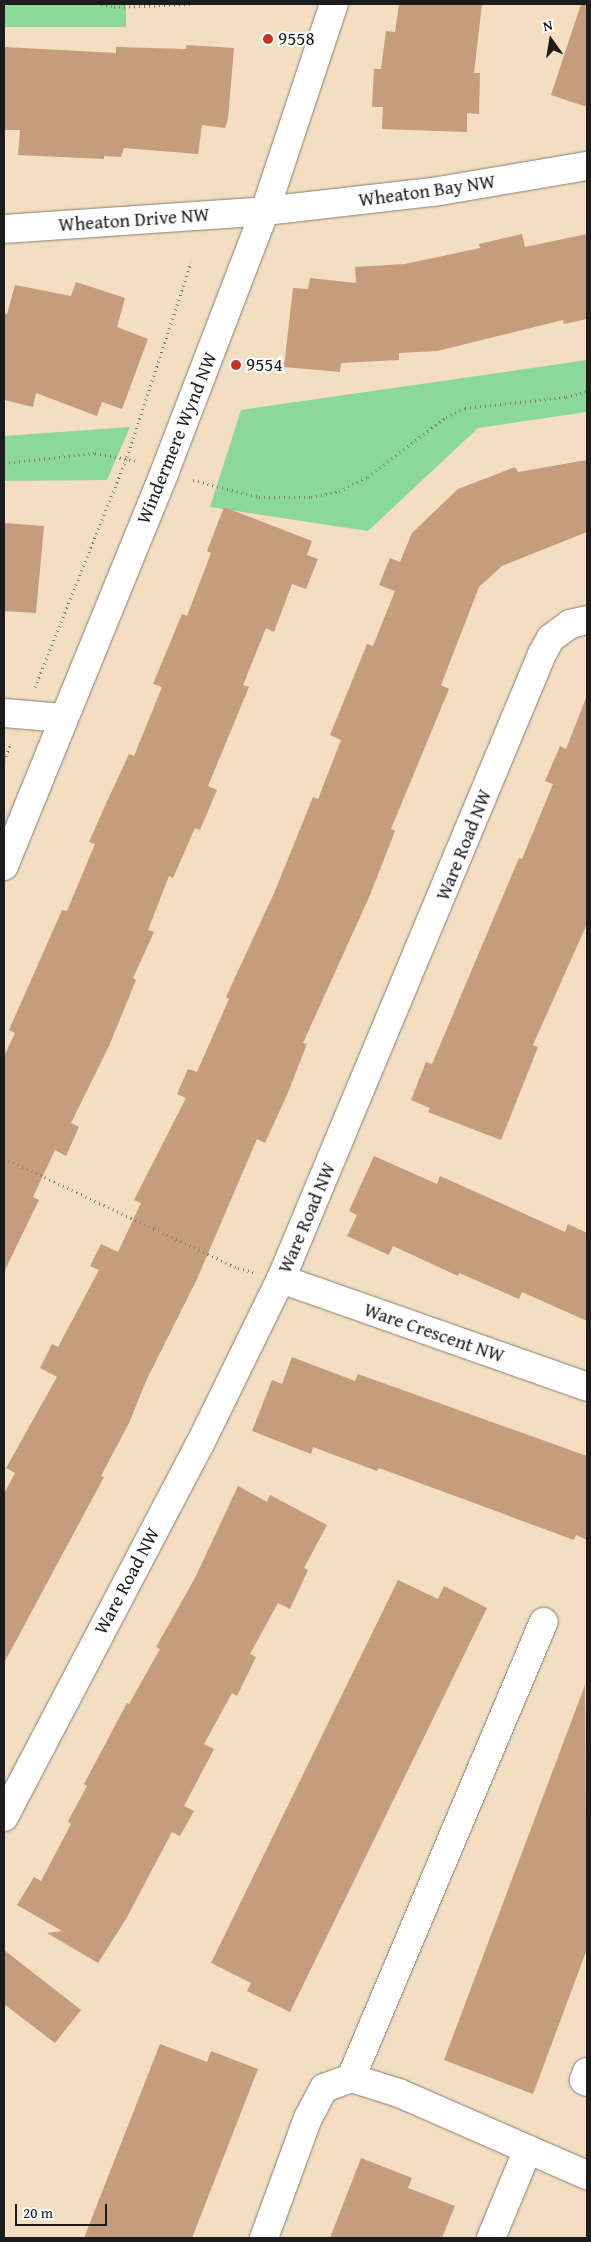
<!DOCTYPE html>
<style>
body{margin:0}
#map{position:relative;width:591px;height:2242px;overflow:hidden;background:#f3dec1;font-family:"Gentium Book Plus",serif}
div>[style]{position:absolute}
.green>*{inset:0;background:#8ad998;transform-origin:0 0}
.building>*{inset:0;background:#c59c7c}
.path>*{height:3px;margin-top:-1.5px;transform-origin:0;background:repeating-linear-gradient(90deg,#887d6e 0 1px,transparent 0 5px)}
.roads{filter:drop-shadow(0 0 1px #887d6e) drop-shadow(0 0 1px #887d6e)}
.minor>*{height:28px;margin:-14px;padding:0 14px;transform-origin:14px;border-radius:14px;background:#fff}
.dots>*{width:14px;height:14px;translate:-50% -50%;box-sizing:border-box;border:2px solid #fff;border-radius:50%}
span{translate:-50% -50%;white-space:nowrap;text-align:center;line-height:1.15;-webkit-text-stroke:4px #fff;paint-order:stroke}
.poi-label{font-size:19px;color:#1c1c1c}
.left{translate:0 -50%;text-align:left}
.street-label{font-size:19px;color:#1c1c1c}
.frame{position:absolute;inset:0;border:5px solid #1c1c1c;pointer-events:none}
.north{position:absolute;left:526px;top:15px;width:50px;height:50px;-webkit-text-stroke:4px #fff;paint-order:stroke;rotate:347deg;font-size:14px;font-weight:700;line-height:20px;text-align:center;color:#1c1c1c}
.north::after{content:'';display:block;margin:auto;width:18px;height:22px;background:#1c1c1c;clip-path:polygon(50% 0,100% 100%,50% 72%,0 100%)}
.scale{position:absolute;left:15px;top:2204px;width:92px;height:22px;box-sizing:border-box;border:2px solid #1c1c1c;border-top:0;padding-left:6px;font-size:15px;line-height:18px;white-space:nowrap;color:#1c1c1c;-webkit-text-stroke:4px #fff;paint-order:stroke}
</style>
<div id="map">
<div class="green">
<i style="left:4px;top:4px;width:122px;height:23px"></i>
<i style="clip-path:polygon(587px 360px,587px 412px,478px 428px,368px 531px,210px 507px,241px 410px)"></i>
<i style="clip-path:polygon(130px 427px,107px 480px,4px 481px,4px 436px)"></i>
</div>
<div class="building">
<i style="clip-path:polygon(399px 4px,482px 4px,474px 73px,480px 73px,479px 114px,467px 113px,467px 132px,382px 129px,383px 107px,372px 107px,374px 69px,381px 69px,386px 31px,395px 32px)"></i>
<i style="clip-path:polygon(581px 4px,587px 4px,587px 107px,551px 95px)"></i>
<i style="clip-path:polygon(186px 45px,234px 48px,228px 119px,225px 128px,202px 125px,198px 154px,124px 148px,121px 157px,104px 156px,104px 159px,18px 155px,20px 130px,4px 130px,4px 47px,116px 53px,116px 47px,186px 49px)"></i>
<i style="clip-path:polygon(522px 234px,525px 247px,587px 234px,587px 319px,564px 324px,563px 320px,437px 351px,399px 353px,399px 360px,341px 363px,340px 372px,284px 367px,293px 288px,308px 289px,310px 278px,356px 283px,355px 267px,405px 264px,480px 248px,479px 244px)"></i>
<i style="clip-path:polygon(76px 282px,125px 298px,117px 327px,148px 339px,122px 409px,102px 402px,97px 416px,36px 393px,33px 407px,4px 400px,4px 313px,7px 314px,15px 285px,71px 296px)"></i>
<i style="clip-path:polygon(587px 460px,587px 532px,502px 566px,479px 587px,441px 685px,449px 689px,391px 829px,395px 831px,370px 895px,303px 1043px,307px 1044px,287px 1095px,265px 1143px,257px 1139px,197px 1279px,146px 1381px,129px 1423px,101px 1476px,104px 1477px,4px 1663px,4px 1494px,15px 1473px,6px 1468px,57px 1377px,40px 1368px,52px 1344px,58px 1347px,99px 1270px,90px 1266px,101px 1244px,118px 1252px,141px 1203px,134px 1200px,186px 1098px,177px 1094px,188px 1069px,197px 1072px,229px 999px,226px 997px,275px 891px,313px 797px,318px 799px,341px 740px,330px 735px,367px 644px,373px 646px,395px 591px,379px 585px,390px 558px,400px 562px,412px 533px,458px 489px,515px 467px,518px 472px)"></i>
<i style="clip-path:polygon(224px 507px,312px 541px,307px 555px,318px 559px,306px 589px,292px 584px,274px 632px,266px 628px,243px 685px,249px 687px,208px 786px,217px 790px,200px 830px,195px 828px,173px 878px,169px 876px,148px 930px,154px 932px,133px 978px,136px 980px,109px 1046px,71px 1123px,79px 1127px,66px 1156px,55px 1150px,33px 1197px,39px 1200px,4px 1272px,4px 1056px,15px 1033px,9px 1030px,62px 910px,67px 911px,95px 844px,89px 842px,104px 808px,129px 754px,134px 756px,162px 687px,153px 684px,182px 614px,187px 616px,211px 553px,207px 551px)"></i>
<i style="clip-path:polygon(4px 523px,44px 526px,36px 613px,4px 611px)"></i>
<i style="clip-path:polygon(586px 698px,587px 924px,533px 1045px,538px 1047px,501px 1140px,428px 1112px,430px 1108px,411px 1100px,426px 1062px,432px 1064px,519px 858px,522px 859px,553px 784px,545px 781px,560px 746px,566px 749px)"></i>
<i style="clip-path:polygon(374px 1156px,437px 1184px,440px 1176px,565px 1232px,568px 1224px,587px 1233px,587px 1321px,522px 1292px,519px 1299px,459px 1273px,458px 1276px,393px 1246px,389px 1255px,347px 1236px,357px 1215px,349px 1211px)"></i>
<i style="clip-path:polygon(292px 1357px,355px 1381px,358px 1374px,587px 1456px,587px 1540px,576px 1535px,574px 1540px,379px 1468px,377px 1471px,313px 1447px,311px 1454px,252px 1431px,272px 1380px,282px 1384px)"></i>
<i style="clip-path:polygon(238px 1486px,267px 1502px,270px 1495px,327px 1525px,304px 1568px,308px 1570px,290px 1609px,278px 1603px,250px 1654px,256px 1657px,237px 1696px,232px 1693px,204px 1744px,214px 1749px,184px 1806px,194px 1811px,180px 1836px,172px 1832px,126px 1919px,98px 1963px,47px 1933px,62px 1931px,17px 1905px,34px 1877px,41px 1881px,71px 1824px,68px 1821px,87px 1786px,84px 1784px,127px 1703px,129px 1704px,160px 1649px,156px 1647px,195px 1578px)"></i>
<i style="clip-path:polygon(398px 1580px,438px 1599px,444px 1586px,487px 1608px,290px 2012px,247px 1991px,251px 1983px,211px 1963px)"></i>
<i style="clip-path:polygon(585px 1685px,587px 1949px,533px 2094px,444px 2060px)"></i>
<i style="clip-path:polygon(4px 1950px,81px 2010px,55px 2043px,4px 2004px)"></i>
<i style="clip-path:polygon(160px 2044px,207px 2062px,211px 2051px,258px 2069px,192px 2238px,84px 2238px)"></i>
<i style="clip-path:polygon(361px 2158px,412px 2178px,408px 2188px,455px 2206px,442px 2238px,330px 2238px)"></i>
</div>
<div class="path">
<i style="left:101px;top:4px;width:13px;rotate:13deg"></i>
<i style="left:114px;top:7px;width:77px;rotate:-2.2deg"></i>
<i style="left:4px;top:463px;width:92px;rotate:-6.3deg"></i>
<i style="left:95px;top:453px;width:44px;rotate:10.5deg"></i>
<i style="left:193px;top:480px;width:68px;rotate:14.4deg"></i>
<i style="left:259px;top:497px;width:52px"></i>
<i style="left:311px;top:497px;width:29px;rotate:-12deg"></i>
<i style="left:339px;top:491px;width:32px;rotate:-26deg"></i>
<i style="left:368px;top:477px;width:98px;rotate:-37.6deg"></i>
<i style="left:446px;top:417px;width:21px;rotate:-25deg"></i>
<i style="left:465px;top:408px;width:102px;rotate:-6.2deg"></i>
<i style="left:566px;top:397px;width:22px;rotate:-16deg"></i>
<i style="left:35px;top:687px;width:248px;rotate:-68.2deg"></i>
<i style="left:127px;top:457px;width:205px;rotate:-71.8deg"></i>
<i style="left:4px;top:761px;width:19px;rotate:-69deg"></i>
<i style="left:4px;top:1158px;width:259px;rotate:25.2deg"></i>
<i style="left:238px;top:1268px;width:16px;rotate:15deg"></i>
</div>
<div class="roads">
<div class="minor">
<i style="left:4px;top:229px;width:262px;rotate:-3.9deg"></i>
<i style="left:265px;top:211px;width:169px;rotate:-6.5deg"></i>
<i style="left:433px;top:192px;width:156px;rotate:-9.6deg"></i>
<i style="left:4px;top:713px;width:59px;rotate:4.8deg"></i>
<i style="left:4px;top:866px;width:427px;rotate:-67.8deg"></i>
<i style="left:165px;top:471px;width:279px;rotate:-69deg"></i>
<i style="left:265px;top:211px;width:218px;rotate:-71.6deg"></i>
<i style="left:281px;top:1279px;width:324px;rotate:19.4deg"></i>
<i style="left:4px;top:1817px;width:421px;rotate:-62.3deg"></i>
<i style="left:200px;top:1444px;width:184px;rotate:-63.9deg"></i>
<i style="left:281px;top:1279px;width:677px;rotate:-67.33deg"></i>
<i style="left:542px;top:654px;width:18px;rotate:-61deg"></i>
<i style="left:551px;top:638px;width:24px;rotate:-36deg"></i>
<i style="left:570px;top:624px;width:17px;rotate:-13deg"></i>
<i style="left:587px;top:2072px;width:9px;rotate:111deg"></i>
<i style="left:584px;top:2080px;width:4px;rotate:34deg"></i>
<i style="left:351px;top:2078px;width:495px;rotate:-67.1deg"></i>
<i style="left:264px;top:2238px;width:128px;rotate:-69.9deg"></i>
<i style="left:308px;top:2118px;width:34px;rotate:-62deg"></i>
<i style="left:324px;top:2088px;width:29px;rotate:-20deg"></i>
<i style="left:351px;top:2078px;width:50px;rotate:17.4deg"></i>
<i style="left:399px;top:2093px;width:205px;rotate:23.6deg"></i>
<i style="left:491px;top:2238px;width:96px;rotate:-67.4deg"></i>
</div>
</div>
<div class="dots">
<i style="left:268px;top:39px;background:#c8321e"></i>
<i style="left:236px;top:365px;background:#c8321e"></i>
</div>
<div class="poi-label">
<span class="left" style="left:278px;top:39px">9558</span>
<span class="left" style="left:246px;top:365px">9554</span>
</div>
<div class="street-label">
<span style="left:427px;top:191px;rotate:-8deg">Wheaton Bay NW</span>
<span style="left:134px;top:220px;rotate:-4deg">Wheaton Drive NW</span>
<span style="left:177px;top:438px;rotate:-68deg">Windermere Wynd NW</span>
<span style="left:464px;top:845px;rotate:-68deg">Ware Road NW</span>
<span style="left:307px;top:1218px;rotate:-67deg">Ware Road NW</span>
<span style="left:434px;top:1333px;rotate:19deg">Ware Crescent NW</span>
<span style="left:127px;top:1581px;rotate:-62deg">Ware Road NW</span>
</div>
<div class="frame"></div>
<div class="north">N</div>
<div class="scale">20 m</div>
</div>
